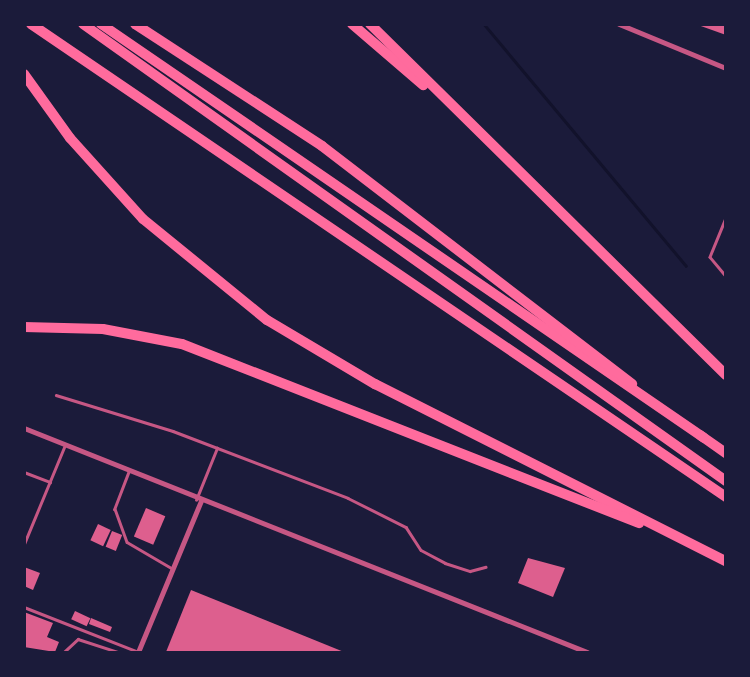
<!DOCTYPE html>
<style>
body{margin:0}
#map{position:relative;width:750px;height:677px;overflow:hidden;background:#1b1b3a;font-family:"IBM Plex Sans",sans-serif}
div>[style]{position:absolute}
.stream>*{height:2.5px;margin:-1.25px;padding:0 1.25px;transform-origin:1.25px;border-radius:1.25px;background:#12122b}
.building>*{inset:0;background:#dd5f8e;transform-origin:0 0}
.service>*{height:2.5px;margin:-1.25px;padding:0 1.25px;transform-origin:1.25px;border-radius:1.25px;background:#c65784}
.minor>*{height:5px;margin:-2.5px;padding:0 2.5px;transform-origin:2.5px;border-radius:2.5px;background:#c65784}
.motorway>*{height:10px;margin:-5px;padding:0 5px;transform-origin:5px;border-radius:5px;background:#ff6b9d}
span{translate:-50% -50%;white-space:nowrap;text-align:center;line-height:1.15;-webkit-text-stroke:6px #1b1b3a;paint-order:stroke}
.frame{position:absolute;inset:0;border:26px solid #1b1b3a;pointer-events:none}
</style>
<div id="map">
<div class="stream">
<i style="left:484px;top:24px;width:315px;rotate:50.1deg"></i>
</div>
<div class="building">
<i style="clip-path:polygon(726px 24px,726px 35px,698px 25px,698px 24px)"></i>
<i style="left:146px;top:508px;width:21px;height:31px;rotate:23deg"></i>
<i style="left:98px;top:524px;width:14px;height:18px;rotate:25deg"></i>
<i style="left:112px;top:531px;width:11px;height:17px;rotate:22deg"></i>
<i style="clip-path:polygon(528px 558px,565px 568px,553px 597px,518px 583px)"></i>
<i style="clip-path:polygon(24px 567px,40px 573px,33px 590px,24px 586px)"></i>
<i style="clip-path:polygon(191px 590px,344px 652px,166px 652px)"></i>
<i style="left:75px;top:611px;width:17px;height:9px;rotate:25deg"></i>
<i style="clip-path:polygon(24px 612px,53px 623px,47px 637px,59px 642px,55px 652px,24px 647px)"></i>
<i style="clip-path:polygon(91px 618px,112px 627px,110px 632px,89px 624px)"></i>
</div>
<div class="service">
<i style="left:726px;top:218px;width:42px;rotate:112.3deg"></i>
<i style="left:710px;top:257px;width:25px;rotate:50deg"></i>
<i style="left:56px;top:395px;width:122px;rotate:17.1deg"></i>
<i style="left:173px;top:431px;width:187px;rotate:20.9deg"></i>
<i style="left:348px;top:498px;width:65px;rotate:26.6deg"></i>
<i style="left:406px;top:527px;width:27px;rotate:57deg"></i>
<i style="left:421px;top:550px;width:27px;rotate:28deg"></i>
<i style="left:445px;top:563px;width:26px;rotate:18deg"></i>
<i style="left:470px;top:571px;width:16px;rotate:-15deg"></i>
<i style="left:24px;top:472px;width:28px;rotate:21deg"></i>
<i style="left:129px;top:472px;width:40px;rotate:111deg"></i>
<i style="left:115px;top:509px;width:35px;rotate:70deg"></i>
<i style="left:127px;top:542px;width:53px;rotate:30.4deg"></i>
<i style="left:196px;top:500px;width:56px;rotate:-68deg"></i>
<i style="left:24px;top:544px;width:107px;rotate:-67.5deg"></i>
<i style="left:24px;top:607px;width:123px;rotate:21.4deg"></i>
<i style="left:64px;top:652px;width:19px;rotate:-43deg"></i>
<i style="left:78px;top:639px;width:42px;rotate:18deg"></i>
</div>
<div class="minor">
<i style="left:619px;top:24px;width:116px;rotate:22.4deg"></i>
<i style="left:24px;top:428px;width:606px;rotate:21.7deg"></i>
<i style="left:138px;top:652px;width:164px;rotate:-67.4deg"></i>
</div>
<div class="motorway">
<i style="left:31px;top:24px;width:841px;rotate:34.24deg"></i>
<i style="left:83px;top:24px;width:789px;rotate:35.4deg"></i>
<i style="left:101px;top:24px;width:731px;rotate:34.47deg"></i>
<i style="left:135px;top:24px;width:223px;rotate:33.1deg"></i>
<i style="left:322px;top:146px;width:391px;rotate:37.5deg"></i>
<i style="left:352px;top:24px;width:94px;rotate:40.7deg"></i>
<i style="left:370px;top:24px;width:500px;rotate:44.6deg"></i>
<i style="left:24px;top:74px;width:79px;rotate:54.3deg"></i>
<i style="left:70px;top:138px;width:109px;rotate:48deg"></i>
<i style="left:143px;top:219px;width:160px;rotate:39.2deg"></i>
<i style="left:267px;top:320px;width:126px;rotate:30.7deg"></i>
<i style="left:375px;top:384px;width:393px;rotate:26.8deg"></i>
<i style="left:24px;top:327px;width:79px;rotate:1.5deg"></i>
<i style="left:103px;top:329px;width:80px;rotate:10.8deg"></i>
<i style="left:182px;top:344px;width:491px;rotate:21.4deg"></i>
<i style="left:700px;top:435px;width:32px;rotate:35deg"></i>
</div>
<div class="frame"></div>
</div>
